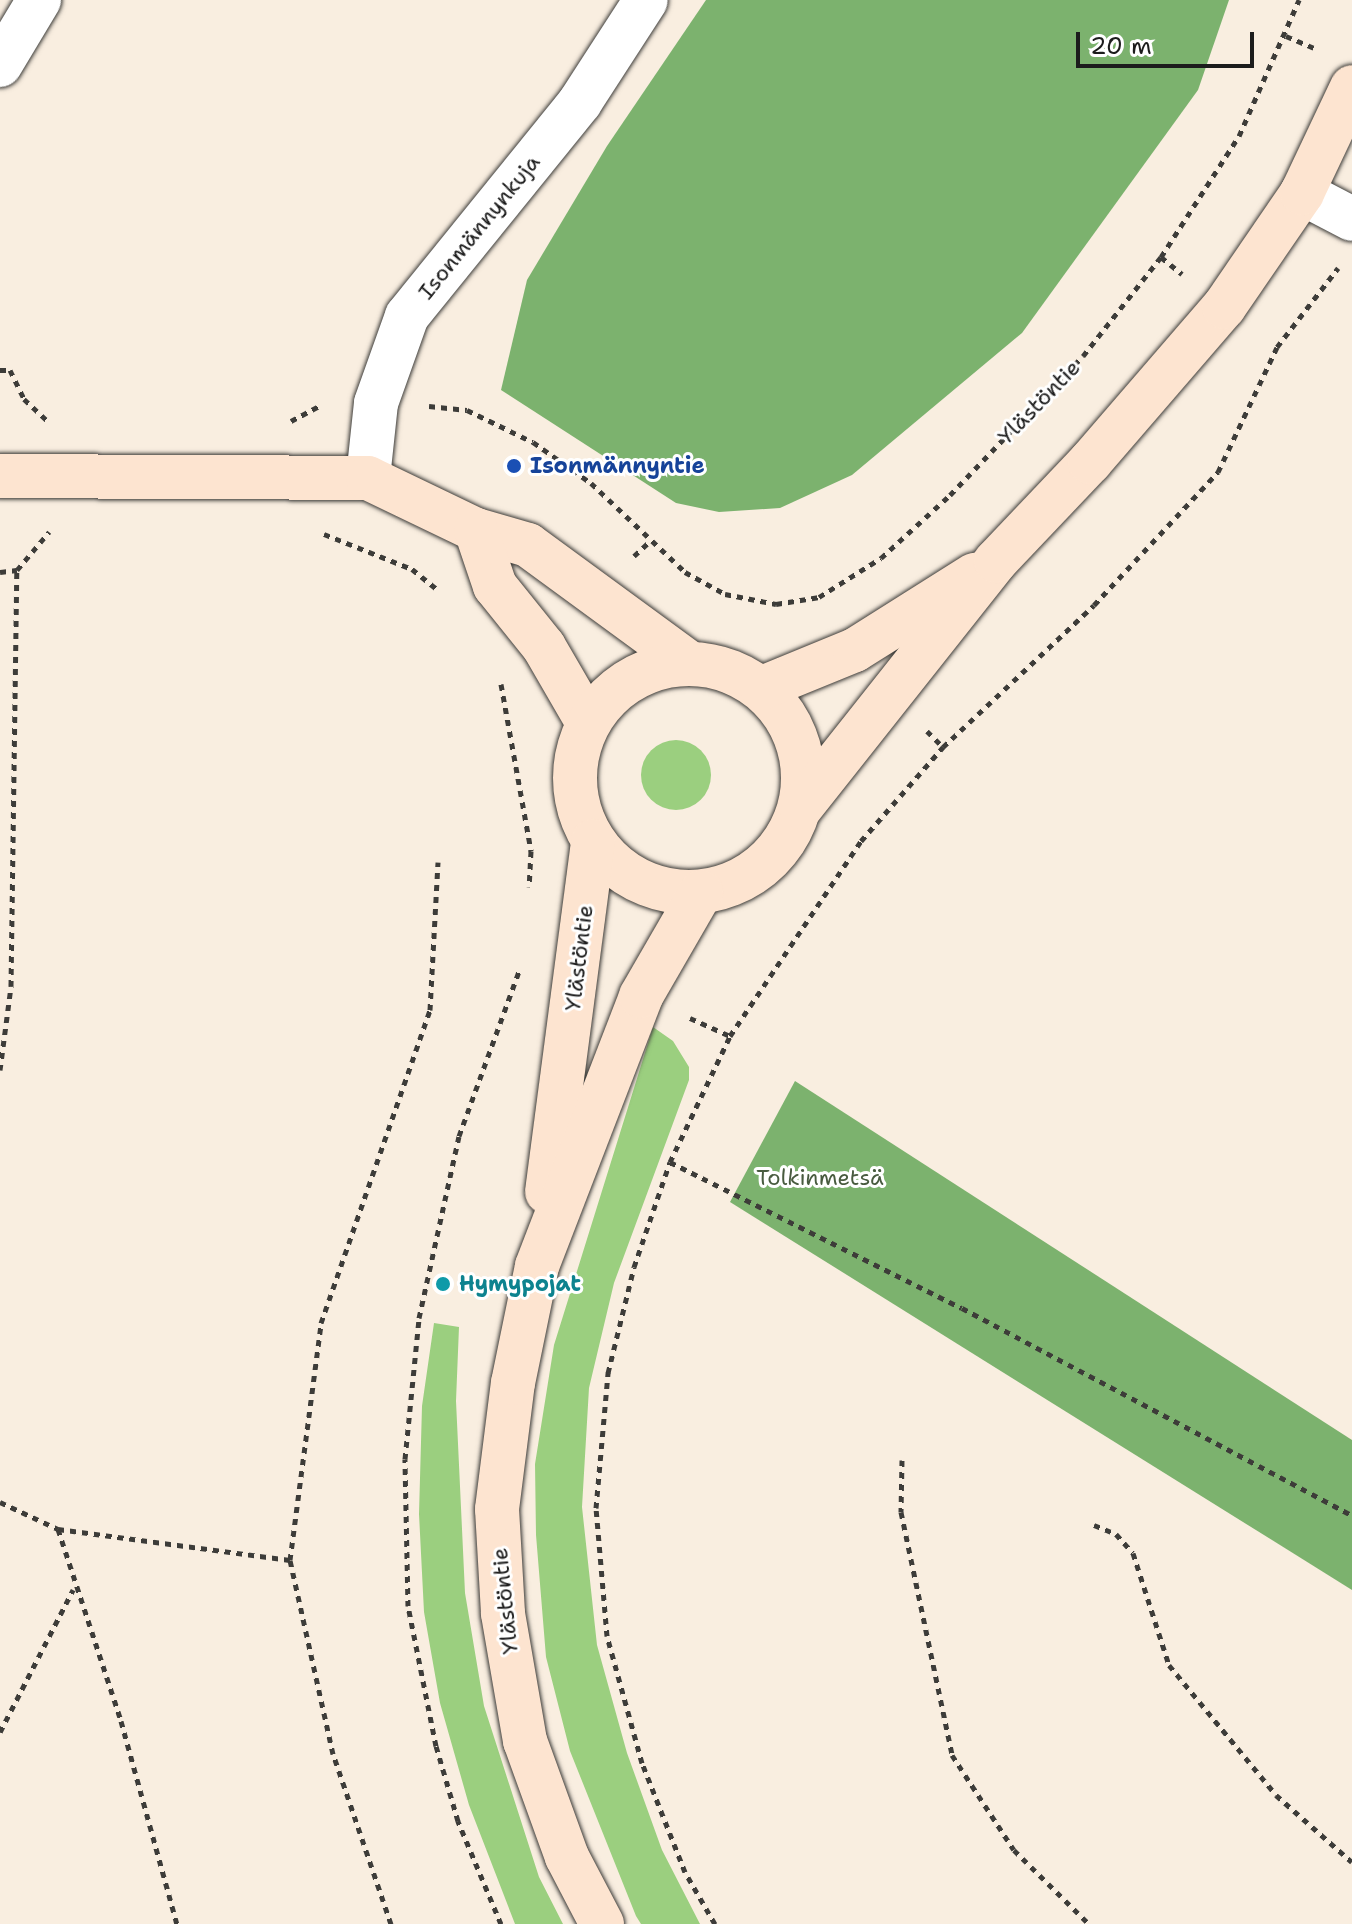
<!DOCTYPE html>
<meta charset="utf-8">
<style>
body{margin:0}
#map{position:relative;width:1352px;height:1924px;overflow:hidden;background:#f9eee0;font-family:"Shantell Sans",sans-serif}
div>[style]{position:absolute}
.green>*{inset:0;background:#9bcf7f}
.round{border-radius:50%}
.forest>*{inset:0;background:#7cb26e}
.path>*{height:5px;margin-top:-2.5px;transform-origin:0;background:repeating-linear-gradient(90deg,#3d3c39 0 6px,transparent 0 12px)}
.roads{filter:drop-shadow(0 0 2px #3d3c39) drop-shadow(0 0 2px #3d3c39)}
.street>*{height:44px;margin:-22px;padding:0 22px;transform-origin:22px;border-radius:22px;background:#fff}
.secondary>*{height:44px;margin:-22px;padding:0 22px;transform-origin:22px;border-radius:22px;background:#fde4d0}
.secondary>.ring{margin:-22px;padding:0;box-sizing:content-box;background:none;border:44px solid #fde4d0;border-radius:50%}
.dots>*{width:22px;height:22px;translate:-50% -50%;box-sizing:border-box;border:4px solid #fff;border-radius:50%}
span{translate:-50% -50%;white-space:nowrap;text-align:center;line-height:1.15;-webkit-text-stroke:6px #fff;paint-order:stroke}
.street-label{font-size:22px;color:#1c1c1c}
.transit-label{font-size:22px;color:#164399;font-weight:700}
.left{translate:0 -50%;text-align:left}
.park-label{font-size:22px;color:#485b3f}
.culture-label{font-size:22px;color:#0d838f;font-weight:700}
.scale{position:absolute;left:1076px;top:32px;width:178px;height:36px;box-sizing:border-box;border:4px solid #1c1c1c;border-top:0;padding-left:10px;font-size:24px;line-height:28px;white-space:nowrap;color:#1c1c1c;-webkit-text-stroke:6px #fff;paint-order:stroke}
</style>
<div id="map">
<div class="green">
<i class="round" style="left:641px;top:740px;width:70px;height:70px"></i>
<i style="clip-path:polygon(653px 1027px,673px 1041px,689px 1067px,689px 1080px,614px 1283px,589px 1388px,582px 1507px,597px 1645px,627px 1753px,662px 1850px,700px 1924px,641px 1924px,636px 1916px,570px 1751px,546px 1657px,536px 1535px,535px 1464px,554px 1345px)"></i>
<i style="clip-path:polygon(434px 1323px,459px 1327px,456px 1401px,465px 1593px,484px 1706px,539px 1877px,563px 1924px,515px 1924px,469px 1805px,440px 1703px,424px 1612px,419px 1514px,422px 1406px)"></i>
</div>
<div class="forest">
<i style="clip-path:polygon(706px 0,1229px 0,1198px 90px,1022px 333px,852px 475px,780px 508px,719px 512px,676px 503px,501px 390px,527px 280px,607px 146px)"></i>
<i style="clip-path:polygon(795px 1081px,1352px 1440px,1352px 1590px,730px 1202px)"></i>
</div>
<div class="path">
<i style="left:1286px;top:36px;width:30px;rotate:23deg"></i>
<i style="left:1161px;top:257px;width:27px;rotate:39deg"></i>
<i style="left:0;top:370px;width:10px"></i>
<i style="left:10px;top:370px;width:32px;rotate:64deg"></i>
<i style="left:24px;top:399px;width:33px;rotate:43deg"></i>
<i style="left:429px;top:406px;width:38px;rotate:6deg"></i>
<i style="left:467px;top:410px;width:73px;rotate:25.9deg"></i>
<i style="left:533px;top:442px;width:71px;rotate:35.3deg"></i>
<i style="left:591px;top:483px;width:129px;rotate:43.4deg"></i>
<i style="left:685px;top:572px;width:46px;rotate:28.8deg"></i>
<i style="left:725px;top:594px;width:52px;rotate:11.1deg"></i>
<i style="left:776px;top:604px;width:44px;rotate:-9.2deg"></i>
<i style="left:819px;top:597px;width:73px;rotate:-32.2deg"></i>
<i style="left:881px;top:558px;width:93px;rotate:-42.4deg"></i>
<i style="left:950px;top:495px;width:192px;rotate:-46.3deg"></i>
<i style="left:1083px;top:356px;width:126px;rotate:-51.8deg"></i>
<i style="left:1161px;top:257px;width:144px;rotate:-57.2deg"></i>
<i style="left:1239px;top:136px;width:149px;rotate:-66.2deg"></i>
<i style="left:291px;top:421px;width:34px;rotate:-28deg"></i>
<i style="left:324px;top:534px;width:95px;rotate:21.7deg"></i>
<i style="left:412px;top:569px;width:35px;rotate:39deg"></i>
<i style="left:634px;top:556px;width:23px;rotate:-43deg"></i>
<i style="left:0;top:572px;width:17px;rotate:-7deg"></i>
<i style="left:17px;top:570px;width:50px;rotate:-49.9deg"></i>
<i style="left:501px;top:684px;width:170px;rotate:79.8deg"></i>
<i style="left:531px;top:851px;width:36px;rotate:93deg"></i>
<i style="left:927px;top:731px;width:23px;rotate:45deg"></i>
<i style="left:690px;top:1018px;width:44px;rotate:24.2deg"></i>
<i style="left:0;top:1070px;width:85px;rotate:-82.5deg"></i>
<i style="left:11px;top:986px;width:416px;rotate:-89.2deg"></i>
<i style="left:670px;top:1162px;width:326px;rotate:26.6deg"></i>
<i style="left:962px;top:1308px;width:442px;rotate:28deg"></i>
<i style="left:902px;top:1460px;width:52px;rotate:91.1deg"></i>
<i style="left:901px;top:1512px;width:248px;rotate:78.1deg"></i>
<i style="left:952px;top:1755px;width:113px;rotate:56.9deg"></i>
<i style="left:1014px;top:1850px;width:105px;rotate:44.6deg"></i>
<i style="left:0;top:1502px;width:64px;rotate:25deg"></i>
<i style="left:58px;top:1529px;width:234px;rotate:7.6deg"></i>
<i style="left:1094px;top:1525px;width:24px;rotate:22deg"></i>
<i style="left:1116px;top:1534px;width:25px;rotate:48deg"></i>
<i style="left:1133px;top:1553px;width:118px;rotate:72.2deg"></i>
<i style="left:1169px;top:1665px;width:168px;rotate:50.5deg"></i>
<i style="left:1276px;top:1795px;width:101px;rotate:41.4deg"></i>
<i style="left:58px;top:1529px;width:202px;rotate:71.8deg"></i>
<i style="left:121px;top:1721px;width:211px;rotate:74.6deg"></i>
<i style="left:0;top:1732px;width:160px;rotate:-62.8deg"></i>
<i style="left:391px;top:1924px;width:180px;rotate:-108.8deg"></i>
<i style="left:333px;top:1754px;width:199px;rotate:-102.5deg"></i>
<i style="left:290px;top:1560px;width:239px;rotate:-82.5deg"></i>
<i style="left:321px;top:1323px;width:331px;rotate:-70.8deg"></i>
<i style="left:430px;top:1010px;width:148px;rotate:-86.9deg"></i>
<i style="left:501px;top:1924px;width:112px;rotate:-112.7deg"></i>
<i style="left:458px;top:1821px;width:78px;rotate:-106.3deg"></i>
<i style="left:436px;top:1746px;width:143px;rotate:-101.3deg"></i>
<i style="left:408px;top:1606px;width:147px;rotate:-91.2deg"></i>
<i style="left:405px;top:1459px;width:142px;rotate:-84.3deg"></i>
<i style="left:419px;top:1318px;width:186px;rotate:-77.6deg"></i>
<i style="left:459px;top:1136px;width:176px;rotate:-70deg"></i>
<i style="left:715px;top:1924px;width:60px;rotate:-120deg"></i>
<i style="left:685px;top:1872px;width:117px;rotate:-111.5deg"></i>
<i style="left:642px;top:1763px;width:132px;rotate:-105.4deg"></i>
<i style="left:607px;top:1636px;width:128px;rotate:-94.9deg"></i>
<i style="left:596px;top:1508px;width:136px;rotate:-84.9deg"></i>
<i style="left:608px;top:1373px;width:109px;rotate:-76.2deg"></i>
<i style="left:634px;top:1267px;width:111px;rotate:-71.1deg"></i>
<i style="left:670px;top:1162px;width:140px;rotate:-64.5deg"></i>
<i style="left:730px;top:1036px;width:235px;rotate:-56.1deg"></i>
<i style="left:861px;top:841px;width:125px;rotate:-48.9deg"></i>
<i style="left:943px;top:747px;width:207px;rotate:-43.2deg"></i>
<i style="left:1094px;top:605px;width:182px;rotate:-47deg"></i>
<i style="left:1218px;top:472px;width:138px;rotate:-64.7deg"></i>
<i style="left:1277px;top:347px;width:100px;rotate:-52.3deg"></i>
</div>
<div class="roads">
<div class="street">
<i style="left:0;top:65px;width:76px;rotate:-59deg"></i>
<i style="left:1302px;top:193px;width:56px;rotate:27.5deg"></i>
<i style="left:368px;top:478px;width:75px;rotate:-83.9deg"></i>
<i style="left:376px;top:403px;width:92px;rotate:-70.4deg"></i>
<i style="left:407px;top:316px;width:275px;rotate:-51deg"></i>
<i style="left:580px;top:102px;width:121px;rotate:-57.1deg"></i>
</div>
<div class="secondary">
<i style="left:0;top:476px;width:368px;rotate:0.3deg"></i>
<i style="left:368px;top:478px;width:120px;rotate:25.7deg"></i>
<i style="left:476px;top:530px;width:54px;rotate:16.1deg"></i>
<i style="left:528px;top:545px;width:198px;rotate:36.2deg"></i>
<i style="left:476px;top:530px;width:59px;rotate:71.3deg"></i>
<i style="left:495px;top:586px;width:78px;rotate:51.2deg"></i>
<i style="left:544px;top:647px;width:88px;rotate:59.9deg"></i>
<i class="ring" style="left:575px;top:664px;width:184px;height:184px"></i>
<i style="left:762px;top:688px;width:100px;rotate:-22.2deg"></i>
<i style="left:855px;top:650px;width:141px;rotate:-32.2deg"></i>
<i style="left:801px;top:807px;width:314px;rotate:-51.6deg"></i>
<i style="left:996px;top:561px;width:137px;rotate:-46.5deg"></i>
<i style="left:1090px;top:462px;width:205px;rotate:-49.2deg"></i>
<i style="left:1224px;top:307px;width:138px;rotate:-55.6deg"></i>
<i style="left:1302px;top:193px;width:117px;rotate:-64.7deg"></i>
<i style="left:547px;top:1192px;width:354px;rotate:-82.5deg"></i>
<i style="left:602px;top:1924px;width:76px;rotate:-117.6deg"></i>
<i style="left:567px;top:1857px;width:123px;rotate:-109.9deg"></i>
<i style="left:525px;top:1741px;width:130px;rotate:-99.8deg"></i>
<i style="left:503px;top:1613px;width:104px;rotate:-93.3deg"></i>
<i style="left:497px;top:1509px;width:127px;rotate:-82.8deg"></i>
<i style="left:513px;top:1383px;width:119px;rotate:-78.4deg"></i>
<i style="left:537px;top:1266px;width:289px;rotate:-68.9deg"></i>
<i style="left:641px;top:996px;width:120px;rotate:-60deg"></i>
</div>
</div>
<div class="dots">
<i style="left:514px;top:466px;background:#1a4fb4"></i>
<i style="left:443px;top:1284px;background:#0f9aa8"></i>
</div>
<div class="street-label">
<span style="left:479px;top:227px;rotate:-51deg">Isonmännynkuja</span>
<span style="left:1039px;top:402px;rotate:-46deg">Ylästöntie</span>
<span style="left:579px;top:958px;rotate:-83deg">Ylästöntie</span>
<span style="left:505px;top:1601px;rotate:-96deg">Ylästöntie</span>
</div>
<div class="transit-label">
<span class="left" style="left:530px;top:466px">Isonmännyntie</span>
</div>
<div class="park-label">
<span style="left:820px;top:1178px">Tolkinmetsä</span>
</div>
<div class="culture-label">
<span class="left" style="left:459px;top:1284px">Hymypojat</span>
</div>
<div class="scale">20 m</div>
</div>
